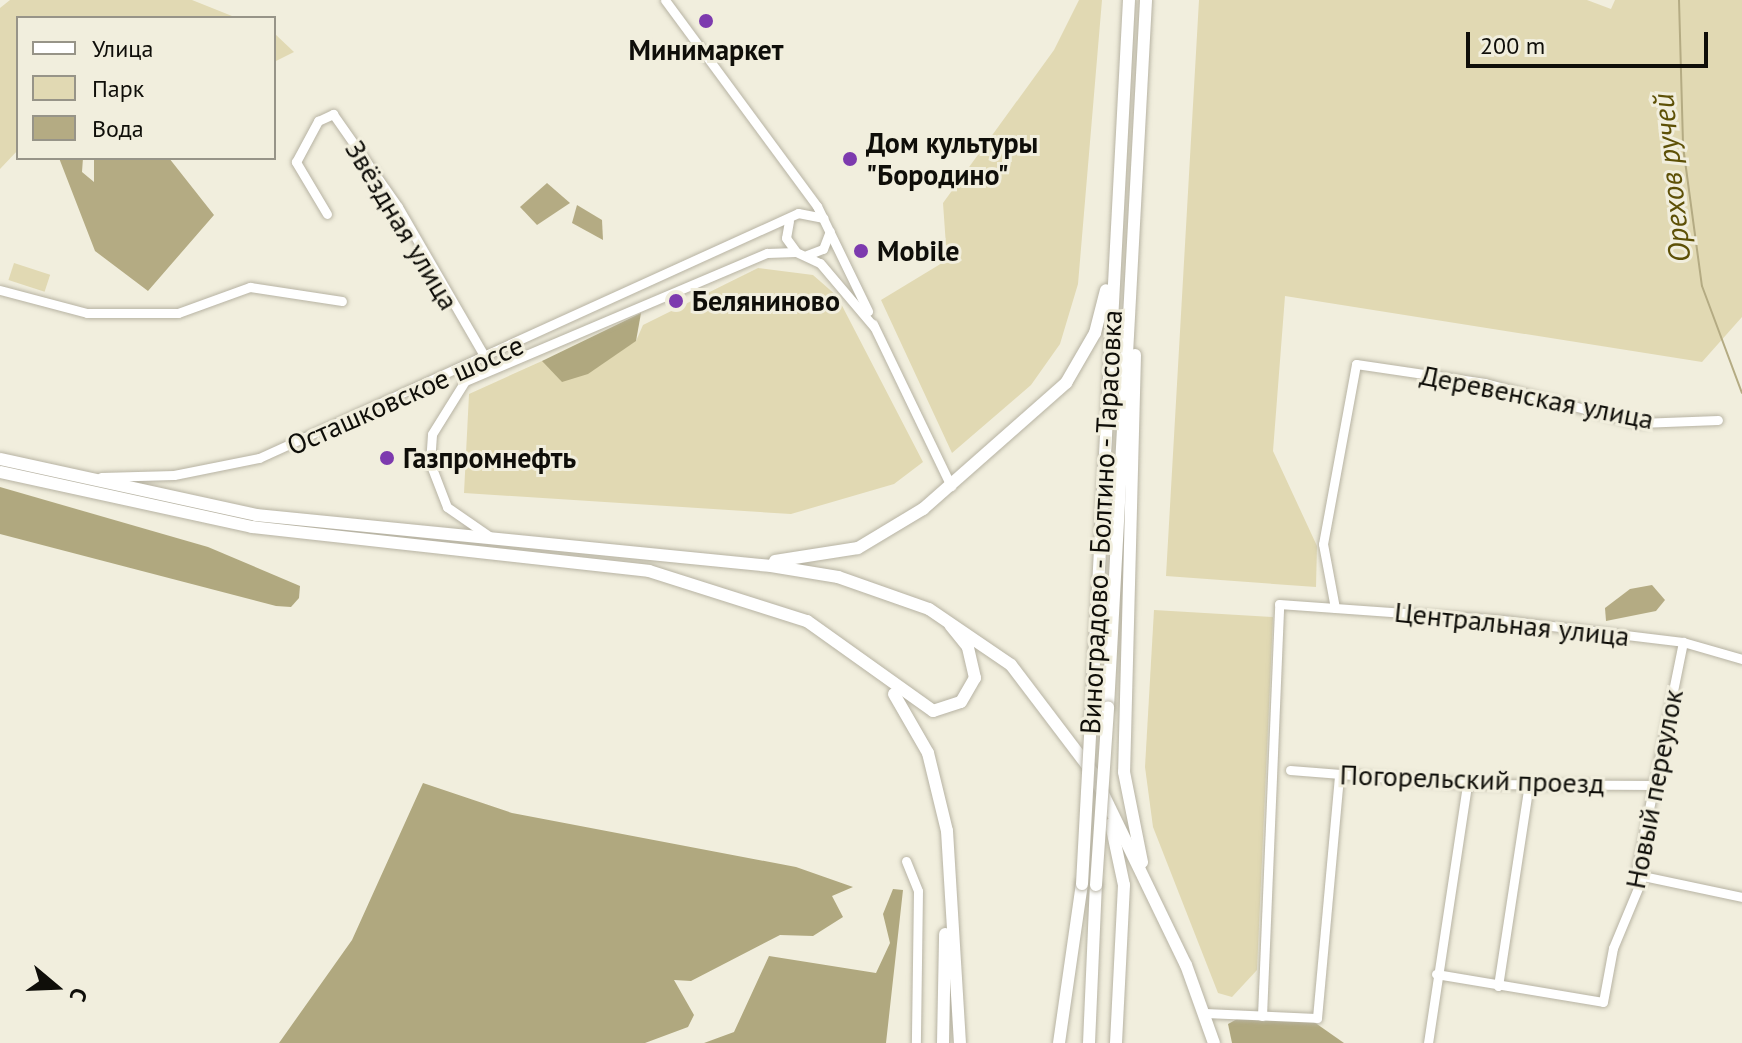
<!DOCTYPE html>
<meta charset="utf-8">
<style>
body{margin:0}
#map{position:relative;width:1742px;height:1043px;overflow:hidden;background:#f1eedd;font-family:"PT Sans",sans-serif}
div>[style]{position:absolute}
.green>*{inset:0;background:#e1d9b3;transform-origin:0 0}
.forest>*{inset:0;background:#b0a87f}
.water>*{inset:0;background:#b4ab83}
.stream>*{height:2px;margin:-1px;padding:0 1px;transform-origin:1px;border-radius:1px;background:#b4ab83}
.roads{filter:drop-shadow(0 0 2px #b7b3a3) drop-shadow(0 0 2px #b7b3a3)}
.minor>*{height:9px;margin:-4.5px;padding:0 4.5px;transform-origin:4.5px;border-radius:4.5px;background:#fff}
.major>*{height:12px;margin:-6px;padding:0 6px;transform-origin:6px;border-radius:6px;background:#fff}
.bridges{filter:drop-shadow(0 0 2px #b7b3a3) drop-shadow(0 0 2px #b7b3a3)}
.major-bridge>*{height:12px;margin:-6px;padding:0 6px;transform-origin:6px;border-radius:6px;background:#fff}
.dots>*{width:22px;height:22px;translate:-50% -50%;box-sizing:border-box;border:4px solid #f1eedd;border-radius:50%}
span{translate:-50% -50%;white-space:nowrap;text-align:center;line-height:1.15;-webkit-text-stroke:6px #f1eedd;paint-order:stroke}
.poi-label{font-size:28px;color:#0f0e09;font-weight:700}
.left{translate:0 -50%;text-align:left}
.street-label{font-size:28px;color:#0f0e09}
.water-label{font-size:30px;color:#5d5006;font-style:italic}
.legend{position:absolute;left:16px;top:16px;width:260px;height:144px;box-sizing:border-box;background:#f1eedd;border:2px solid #979488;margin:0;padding:10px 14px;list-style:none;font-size:24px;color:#0f0e09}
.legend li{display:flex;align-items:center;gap:16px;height:40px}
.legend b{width:40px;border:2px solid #979488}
.north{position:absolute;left:16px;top:947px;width:80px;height:80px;-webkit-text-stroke:6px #f1eedd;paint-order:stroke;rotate:109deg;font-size:22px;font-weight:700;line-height:32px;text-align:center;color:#0f0e09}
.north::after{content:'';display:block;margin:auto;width:28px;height:36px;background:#0f0e09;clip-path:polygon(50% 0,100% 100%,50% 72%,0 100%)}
.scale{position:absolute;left:1466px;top:32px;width:242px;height:36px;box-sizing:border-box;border:4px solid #0f0e09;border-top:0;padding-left:10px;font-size:24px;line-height:28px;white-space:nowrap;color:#0f0e09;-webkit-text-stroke:6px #f1eedd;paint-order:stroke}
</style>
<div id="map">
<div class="green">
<i style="clip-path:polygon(10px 0,192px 0,237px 18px,18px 18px,18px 150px,0 169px,0 8px)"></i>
<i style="clip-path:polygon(1079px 0,1102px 0,1078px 284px,1060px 344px,1031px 385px,952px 453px,881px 300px,947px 260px,943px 203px,1054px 50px)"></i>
<i style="clip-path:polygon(1199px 0,1587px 0,1611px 9px,1615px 0,1742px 0,1742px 317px,1702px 362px,1285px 296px,1273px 451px,1317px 546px,1316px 587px,1166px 576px)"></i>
<i style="clip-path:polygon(274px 33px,294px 52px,274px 62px)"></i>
<i style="left:14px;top:263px;width:38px;height:18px;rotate:18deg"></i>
<i style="clip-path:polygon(758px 268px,813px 275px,837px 296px,923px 462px,894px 484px,791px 514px,464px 493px,469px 394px,542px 361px,636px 341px,643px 325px)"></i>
<i style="clip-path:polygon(1154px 610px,1273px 617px,1257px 970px,1232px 997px,1218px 993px,1153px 827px,1145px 767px)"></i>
</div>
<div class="forest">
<i style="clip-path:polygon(641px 313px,636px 341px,588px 374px,562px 382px,542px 361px)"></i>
<i style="clip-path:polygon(0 487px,208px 547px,300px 586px,299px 598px,291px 607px,276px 606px,0 534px)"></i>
<i style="clip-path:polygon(423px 783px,512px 813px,796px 867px,853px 887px,832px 896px,843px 917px,813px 936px,780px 935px,691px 981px,674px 980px,694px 1015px,688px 1027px,645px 1043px,279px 1043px,352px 940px)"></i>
<i style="clip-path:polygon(893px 889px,903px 890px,886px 1043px,704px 1043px,734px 1032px,769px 956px,876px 973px,890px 943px,883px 914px)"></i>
<i style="clip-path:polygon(1250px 1012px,1314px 1022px,1344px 1043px,1232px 1043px,1228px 1024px)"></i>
</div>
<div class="water">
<i style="clip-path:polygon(59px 158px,83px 158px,82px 172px,94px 182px,94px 158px,169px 158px,214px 215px,148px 291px,95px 251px)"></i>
<i style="clip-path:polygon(547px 183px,570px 203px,537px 225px,520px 207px)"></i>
<i style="clip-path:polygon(577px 205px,602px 220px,603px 240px,572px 223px)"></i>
<i style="clip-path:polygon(1652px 585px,1665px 600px,1656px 611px,1606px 621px,1605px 608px,1630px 589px)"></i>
</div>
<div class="stream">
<i style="left:1679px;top:0;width:146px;rotate:88.4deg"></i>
<i style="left:1683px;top:146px;width:141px;rotate:82.3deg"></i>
<i style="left:1702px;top:286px;width:114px;rotate:69.5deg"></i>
</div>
<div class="roads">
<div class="minor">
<i style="left:665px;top:0;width:256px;rotate:53.6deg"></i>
<i style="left:817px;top:206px;width:117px;rotate:64.1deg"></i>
<i style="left:327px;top:214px;width:61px;rotate:-120.8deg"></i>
<i style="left:296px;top:162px;width:47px;rotate:-61.8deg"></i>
<i style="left:318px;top:121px;width:17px;rotate:-25deg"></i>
<i style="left:333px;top:114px;width:113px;rotate:55deg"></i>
<i style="left:398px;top:207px;width:176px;rotate:59.9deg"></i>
<i style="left:789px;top:221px;width:17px;rotate:100deg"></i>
<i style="left:786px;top:238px;width:17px;rotate:54deg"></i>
<i style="left:807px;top:255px;width:17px;rotate:-21deg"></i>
<i style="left:823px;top:249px;width:19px;rotate:-69deg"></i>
<i style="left:0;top:290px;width:90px;rotate:14.8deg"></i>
<i style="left:87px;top:313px;width:91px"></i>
<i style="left:178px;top:313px;width:77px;rotate:-19.9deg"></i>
<i style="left:250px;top:287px;width:93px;rotate:8.7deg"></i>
<i style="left:873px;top:324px;width:180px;rotate:64.3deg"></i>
<i style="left:101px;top:477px;width:73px;rotate:-1.6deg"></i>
<i style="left:174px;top:475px;width:87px;rotate:-11.3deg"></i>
<i style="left:259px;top:458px;width:592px;rotate:-24.44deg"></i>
<i style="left:798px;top:213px;width:26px;rotate:11deg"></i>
<i style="left:489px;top:536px;width:51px;rotate:-145.4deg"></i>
<i style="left:447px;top:507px;width:47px;rotate:-111.1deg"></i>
<i style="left:430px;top:463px;width:29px;rotate:-86deg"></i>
<i style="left:432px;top:434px;width:62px;rotate:-58.1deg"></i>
<i style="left:465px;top:381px;width:328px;rotate:-23deg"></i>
<i style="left:767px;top:253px;width:29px;rotate:-2deg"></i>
<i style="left:796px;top:252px;width:26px;rotate:25deg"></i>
<i style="left:820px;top:263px;width:84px;rotate:49.8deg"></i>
<i style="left:1335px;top:608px;width:65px;rotate:-100.6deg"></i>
<i style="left:1323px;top:544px;width:183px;rotate:-79.6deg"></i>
<i style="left:1356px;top:364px;width:130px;rotate:8.4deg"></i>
<i style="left:1485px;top:383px;width:159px;rotate:14.6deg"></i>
<i style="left:1639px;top:423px;width:79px;rotate:-2.2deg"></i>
<i style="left:1290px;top:770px;width:178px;rotate:4.5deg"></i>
<i style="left:1467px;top:784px;width:188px;rotate:0.3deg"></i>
<i style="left:906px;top:861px;width:32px;rotate:68deg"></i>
<i style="left:918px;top:891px;width:152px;rotate:90.8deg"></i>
<i style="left:1643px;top:876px;width:101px;rotate:12deg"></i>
<i style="left:1436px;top:974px;width:169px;rotate:9.5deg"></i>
<i style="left:1603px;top:1002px;width:55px;rotate:-79.5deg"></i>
<i style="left:1613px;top:948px;width:78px;rotate:-67.4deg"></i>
<i style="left:1643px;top:876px;width:10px;rotate:-127deg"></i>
<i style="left:1637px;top:868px;width:231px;rotate:-78.5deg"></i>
<i style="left:1498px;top:986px;width:204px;rotate:-81.3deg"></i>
<i style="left:1204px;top:1013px;width:113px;rotate:2.5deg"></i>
<i style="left:1317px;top:1018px;width:244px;rotate:-84.8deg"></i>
<i style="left:1262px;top:1016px;width:412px;rotate:-87.6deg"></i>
<i style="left:1279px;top:604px;width:224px;rotate:4.1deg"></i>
<i style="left:1502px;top:620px;width:182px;rotate:6.9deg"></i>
<i style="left:1683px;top:642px;width:61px;rotate:16.1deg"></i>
<i style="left:1428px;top:1043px;width:262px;rotate:-81.4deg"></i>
</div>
<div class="major">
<i style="left:1135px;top:355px;width:417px;rotate:91.5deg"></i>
<i style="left:1124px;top:772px;width:92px;rotate:78.7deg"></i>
<i style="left:0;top:459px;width:262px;rotate:12.3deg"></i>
<i style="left:256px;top:515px;width:518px;rotate:5.66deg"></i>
<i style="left:771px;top:566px;width:68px;rotate:9.3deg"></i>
<i style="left:838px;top:577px;width:96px;rotate:19.4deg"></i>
<i style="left:929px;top:609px;width:99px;rotate:34.3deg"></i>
<i style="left:1011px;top:665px;width:136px;rotate:52.8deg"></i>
<i style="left:1093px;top:773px;width:213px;rotate:64.2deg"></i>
<i style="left:1186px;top:965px;width:83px;rotate:70.3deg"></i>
<i style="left:0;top:472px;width:258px;rotate:12.3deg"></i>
<i style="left:252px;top:527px;width:399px;rotate:6.3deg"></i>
<i style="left:649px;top:571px;width:166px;rotate:17.6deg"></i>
<i style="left:807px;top:621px;width:155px;rotate:35.5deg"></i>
<i style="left:933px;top:711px;width:29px;rotate:-18deg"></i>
<i style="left:961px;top:702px;width:28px;rotate:-60deg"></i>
<i style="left:975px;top:678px;width:32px;rotate:-103deg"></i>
<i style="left:968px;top:647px;width:28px;rotate:-129deg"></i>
<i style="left:775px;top:561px;width:84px;rotate:-8.9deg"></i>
<i style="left:858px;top:548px;width:76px;rotate:-31deg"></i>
<i style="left:923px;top:509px;width:191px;rotate:-41.4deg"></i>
<i style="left:1066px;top:383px;width:58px;rotate:-59.9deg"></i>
<i style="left:1095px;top:333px;width:44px;rotate:-75.7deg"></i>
<i style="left:894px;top:694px;width:68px;rotate:60deg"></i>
<i style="left:928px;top:753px;width:80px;rotate:76.3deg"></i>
<i style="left:947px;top:831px;width:212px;rotate:86.5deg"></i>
<i style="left:1108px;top:707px;width:708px;rotate:-86.92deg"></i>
<i style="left:1091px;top:720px;width:721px;rotate:-86.98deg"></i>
<i style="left:1111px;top:824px;width:62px;rotate:78deg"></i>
<i style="left:1124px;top:885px;width:158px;rotate:92.9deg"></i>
<i style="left:943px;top:1043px;width:109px;rotate:-88.9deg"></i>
<i style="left:1059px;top:1043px;width:161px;rotate:-81.8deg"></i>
<i style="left:1089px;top:1043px;width:158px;rotate:-87.5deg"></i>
</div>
</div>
<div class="bridges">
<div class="major-bridge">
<i style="left:1082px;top:884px;width:164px;rotate:-86.9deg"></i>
<i style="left:1096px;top:885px;width:178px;rotate:-86.1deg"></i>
</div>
</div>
<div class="dots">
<i style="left:706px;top:21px;background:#7d3aae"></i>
<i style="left:850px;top:159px;background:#7d3aae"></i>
<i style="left:861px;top:251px;background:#7d3aae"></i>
<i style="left:676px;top:301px;background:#7d3aae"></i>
<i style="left:387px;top:458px;background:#7d3aae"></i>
</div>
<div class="poi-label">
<span style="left:706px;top:50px">Минимаркет</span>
<span class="left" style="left:866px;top:159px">Дом культуры<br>"Бородино"</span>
<span class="left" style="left:877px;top:251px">Mobile</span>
<span class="left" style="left:692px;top:301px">Беляниново</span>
<span class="left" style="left:403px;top:458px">Газпромнефть</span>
</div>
<div class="street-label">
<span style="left:402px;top:225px;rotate:59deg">Звёздная улица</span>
<span style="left:405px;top:395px;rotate:-24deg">Осташковское шоссе</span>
<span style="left:1537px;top:397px;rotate:11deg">Деревенская улица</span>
<span style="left:1101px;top:522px;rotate:-87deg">Виноградово - Болтино - Тарасовка</span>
<span style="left:1512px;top:624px;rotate:6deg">Центральная улица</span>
<span style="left:1472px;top:779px;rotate:2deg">Погорельский проезд</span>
<span style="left:1654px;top:789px;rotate:-79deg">Новый переулок</span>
</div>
<div class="water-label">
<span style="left:1671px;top:178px;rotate:-96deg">Орехов ручей</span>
</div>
<ul class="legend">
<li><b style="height:10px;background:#fff"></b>Улица</li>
<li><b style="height:22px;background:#e1d9b3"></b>Парк</li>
<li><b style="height:22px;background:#b4ab83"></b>Вода</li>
</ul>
<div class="north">С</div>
<div class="scale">200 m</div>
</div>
